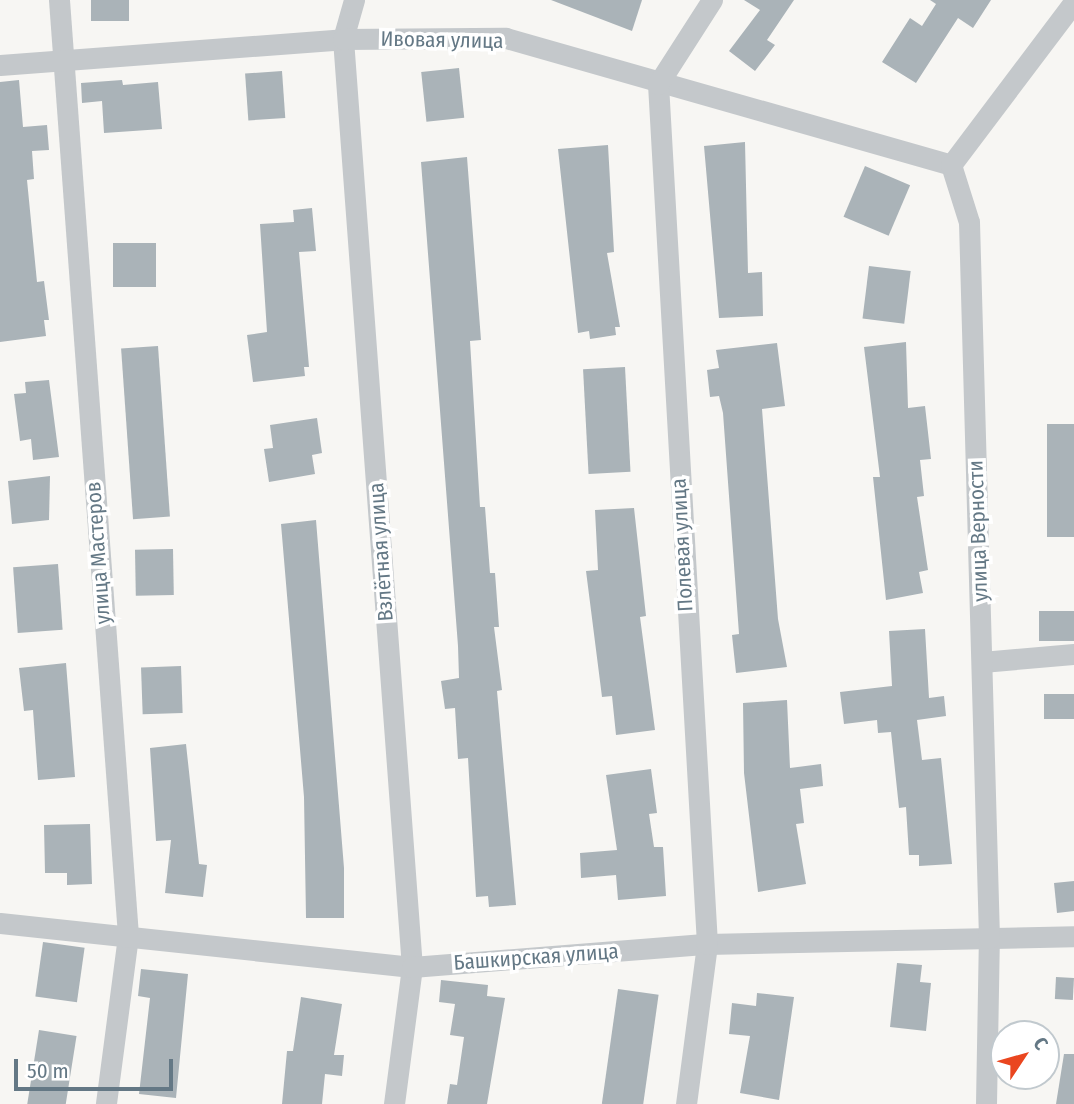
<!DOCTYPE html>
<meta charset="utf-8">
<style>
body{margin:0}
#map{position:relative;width:1074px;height:1104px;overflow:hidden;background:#f7f6f3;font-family:"Fira Sans Condensed",sans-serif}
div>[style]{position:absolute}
.building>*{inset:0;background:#aab3b8;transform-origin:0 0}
.street>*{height:21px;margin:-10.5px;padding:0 10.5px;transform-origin:10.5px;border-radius:10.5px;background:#c4c8cb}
span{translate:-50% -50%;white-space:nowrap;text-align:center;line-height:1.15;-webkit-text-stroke:7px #fff;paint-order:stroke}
.street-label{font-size:21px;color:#647885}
.north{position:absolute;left:990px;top:1020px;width:70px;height:70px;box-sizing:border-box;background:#fff;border:2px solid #c1c9ce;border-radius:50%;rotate:54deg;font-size:19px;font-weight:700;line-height:28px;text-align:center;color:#647885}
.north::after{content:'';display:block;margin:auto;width:24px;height:32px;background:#ea461f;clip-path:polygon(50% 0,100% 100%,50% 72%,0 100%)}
.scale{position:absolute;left:14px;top:1059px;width:159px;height:32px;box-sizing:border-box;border:4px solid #647885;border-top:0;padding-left:9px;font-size:21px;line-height:24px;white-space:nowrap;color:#647885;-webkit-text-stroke:5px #fff;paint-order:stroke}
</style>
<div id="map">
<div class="building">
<i style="left:91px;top:0;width:38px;height:21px"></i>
<i style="clip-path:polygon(551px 0,642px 0,632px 31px)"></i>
<i style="clip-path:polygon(744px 0,794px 0,767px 40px,775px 45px,755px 71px,729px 51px,760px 10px)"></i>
<i style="clip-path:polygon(930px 0,991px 0,973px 28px,958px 18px,916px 83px,882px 62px,910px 18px,922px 26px,936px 4px)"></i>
<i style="left:459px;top:68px;width:50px;height:38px;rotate:84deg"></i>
<i style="left:282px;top:71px;width:47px;height:37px;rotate:86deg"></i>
<i style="clip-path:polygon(19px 80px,23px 127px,47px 125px,49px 150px,32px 151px,34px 179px,27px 180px,37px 282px,44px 281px,49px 320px,44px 320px,46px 336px,0 342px,0 82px)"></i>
<i style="clip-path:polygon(122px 80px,123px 85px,158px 82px,162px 129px,104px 133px,102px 101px,82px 103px,81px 83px)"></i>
<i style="clip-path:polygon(745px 142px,748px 273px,762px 272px,763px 316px,719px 318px,704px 146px)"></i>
<i style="clip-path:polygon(608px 145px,614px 252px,607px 253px,620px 327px,615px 327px,616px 335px,590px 339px,589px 331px,578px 333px,558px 149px)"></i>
<i style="clip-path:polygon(467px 157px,481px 340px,470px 341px,480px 507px,485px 507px,490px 573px,495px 573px,499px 627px,494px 627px,502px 690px,497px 691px,516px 905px,489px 907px,488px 896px,476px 897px,468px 758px,458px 759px,455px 708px,445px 709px,441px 681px,459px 678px,458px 646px,421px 162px)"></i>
<i style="left:865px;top:166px;width:49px;height:55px;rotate:23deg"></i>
<i style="clip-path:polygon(312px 208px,316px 251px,299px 252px,309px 367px,304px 367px,305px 376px,253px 382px,247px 335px,267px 332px,260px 224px,294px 222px,293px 210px)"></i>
<i style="left:113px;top:243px;width:43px;height:44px"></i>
<i style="left:869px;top:266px;width:42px;height:53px;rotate:7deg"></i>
<i style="clip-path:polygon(906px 342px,908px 408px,925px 406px,931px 459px,920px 460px,924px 496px,917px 497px,928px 570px,919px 572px,923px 593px,886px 600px,873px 477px,880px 477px,864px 347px)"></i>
<i style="clip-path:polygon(777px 343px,785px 406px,762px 409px,778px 619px,787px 667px,736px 673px,732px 635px,739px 634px,723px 413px,719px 396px,710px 397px,707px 370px,719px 368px,716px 350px)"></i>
<i style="left:158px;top:346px;width:171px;height:37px;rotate:86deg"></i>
<i style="left:625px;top:367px;width:105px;height:42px;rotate:87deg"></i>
<i style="clip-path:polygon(49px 380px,59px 457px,33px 460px,31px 439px,20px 441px,14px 394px,26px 393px,25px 382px)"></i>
<i style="clip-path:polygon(317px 418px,322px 453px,312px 455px,315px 474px,269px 482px,264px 449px,273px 448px,270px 425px)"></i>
<i style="left:1074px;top:424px;width:113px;height:27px;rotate:90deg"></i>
<i style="clip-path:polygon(50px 476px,49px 520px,12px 524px,8px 481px)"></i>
<i style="clip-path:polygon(634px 508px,646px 616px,640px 617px,655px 730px,616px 735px,612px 696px,602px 697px,586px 571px,598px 570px,595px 510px)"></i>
<i style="clip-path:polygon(316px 520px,344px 868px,344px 918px,306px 918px,304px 797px,281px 524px)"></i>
<i style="left:173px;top:549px;width:46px;height:38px;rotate:89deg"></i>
<i style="left:58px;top:564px;width:66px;height:45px;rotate:86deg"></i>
<i style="left:1074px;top:611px;width:30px;height:35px;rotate:90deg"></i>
<i style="clip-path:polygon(925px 629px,929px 698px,944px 696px,946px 716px,917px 720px,922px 760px,941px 758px,952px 864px,919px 866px,919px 855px,909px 855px,906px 807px,899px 808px,891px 732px,878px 733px,877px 720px,844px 724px,840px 692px,892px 686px,889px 631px)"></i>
<i style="clip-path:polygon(66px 663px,75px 777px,38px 780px,33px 710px,24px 711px,19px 668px)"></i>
<i style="left:181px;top:666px;width:47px;height:40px;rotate:88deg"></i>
<i style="left:1074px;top:694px;width:25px;height:30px;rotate:90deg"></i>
<i style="clip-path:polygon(787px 700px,790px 768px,821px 764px,823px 786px,800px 789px,804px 823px,796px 824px,806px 884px,758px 892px,744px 773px,743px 703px)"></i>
<i style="clip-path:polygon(186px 744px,199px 864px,207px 865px,203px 897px,165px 893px,171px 840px,156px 841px,150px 748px)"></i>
<i style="clip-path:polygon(651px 769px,657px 813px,649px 814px,654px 847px,663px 847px,666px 896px,618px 900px,616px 875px,581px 878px,580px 853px,617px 850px,606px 775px)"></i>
<i style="clip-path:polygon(90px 824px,92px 884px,67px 885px,67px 873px,45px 873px,44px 825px)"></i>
<i style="clip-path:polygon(1074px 881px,1074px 911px,1057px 913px,1054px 883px)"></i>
<i style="left:43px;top:942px;width:42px;height:55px;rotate:8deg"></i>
<i style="clip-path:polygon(897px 963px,922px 965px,920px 982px,931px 983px,926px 1031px,890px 1027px)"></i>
<i style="clip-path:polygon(141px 969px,188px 974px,176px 1098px,139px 1094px,150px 998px,138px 996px)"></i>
<i style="left:1056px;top:977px;width:18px;height:22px;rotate:3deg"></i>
<i style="clip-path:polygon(441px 980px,488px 985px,487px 996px,505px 998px,487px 1104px,447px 1104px,450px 1084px,457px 1085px,464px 1037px,450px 1035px,455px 1004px,439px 1002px)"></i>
<i style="left:618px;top:989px;width:41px;height:116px;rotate:8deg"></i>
<i style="clip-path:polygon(757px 993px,794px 997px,779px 1100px,740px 1093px,750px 1036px,729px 1034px,732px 1003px,756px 1006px)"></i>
<i style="clip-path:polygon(301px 997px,342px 1004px,334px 1055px,344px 1055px,342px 1076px,325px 1074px,322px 1104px,282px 1104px,287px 1051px,293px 1051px)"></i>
<i style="left:39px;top:1030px;width:38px;height:75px;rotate:9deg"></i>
<i style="clip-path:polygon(1064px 1054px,1074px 1054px,1074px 1104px,1056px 1104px)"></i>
</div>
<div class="street">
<i style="left:59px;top:0;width:939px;rotate:85.78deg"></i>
<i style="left:128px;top:936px;width:169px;rotate:97.5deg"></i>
<i style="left:354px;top:0;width:41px;rotate:105.8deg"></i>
<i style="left:343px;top:39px;width:931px;rotate:85.75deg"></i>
<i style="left:412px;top:967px;width:138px;rotate:97.5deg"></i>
<i style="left:0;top:65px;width:344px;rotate:-4.3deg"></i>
<i style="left:343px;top:39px;width:163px;rotate:-0.4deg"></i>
<i style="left:506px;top:38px;width:463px;rotate:15.9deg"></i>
<i style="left:982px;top:662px;width:92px;rotate:-5deg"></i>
<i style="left:0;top:923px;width:414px;rotate:6.1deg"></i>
<i style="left:412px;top:967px;width:296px;rotate:-4.5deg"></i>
<i style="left:707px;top:944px;width:367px;rotate:-1.2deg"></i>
<i style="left:686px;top:1104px;width:161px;rotate:-82.5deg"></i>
<i style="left:707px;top:944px;width:861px;rotate:-93.26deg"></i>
<i style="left:658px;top:84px;width:100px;rotate:-57.3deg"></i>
<i style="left:986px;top:1104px;width:166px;rotate:-89deg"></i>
<i style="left:989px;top:938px;width:716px;rotate:-91.6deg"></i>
<i style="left:969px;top:222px;width:60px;rotate:-107.5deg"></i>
<i style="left:951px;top:165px;width:204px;rotate:-53deg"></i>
</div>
<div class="street-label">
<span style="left:442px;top:40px;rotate:1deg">Ивовая улица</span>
<span style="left:978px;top:531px;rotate:-92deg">улица Верности</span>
<span style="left:682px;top:545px;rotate:-93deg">Полевая улица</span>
<span style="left:381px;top:552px;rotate:-94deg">Взлётная улица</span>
<span style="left:98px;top:553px;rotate:-94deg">улица Мастеров</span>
<span style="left:536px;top:957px;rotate:-4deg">Башкирская улица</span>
</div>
<div class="north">С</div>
<div class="scale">50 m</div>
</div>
